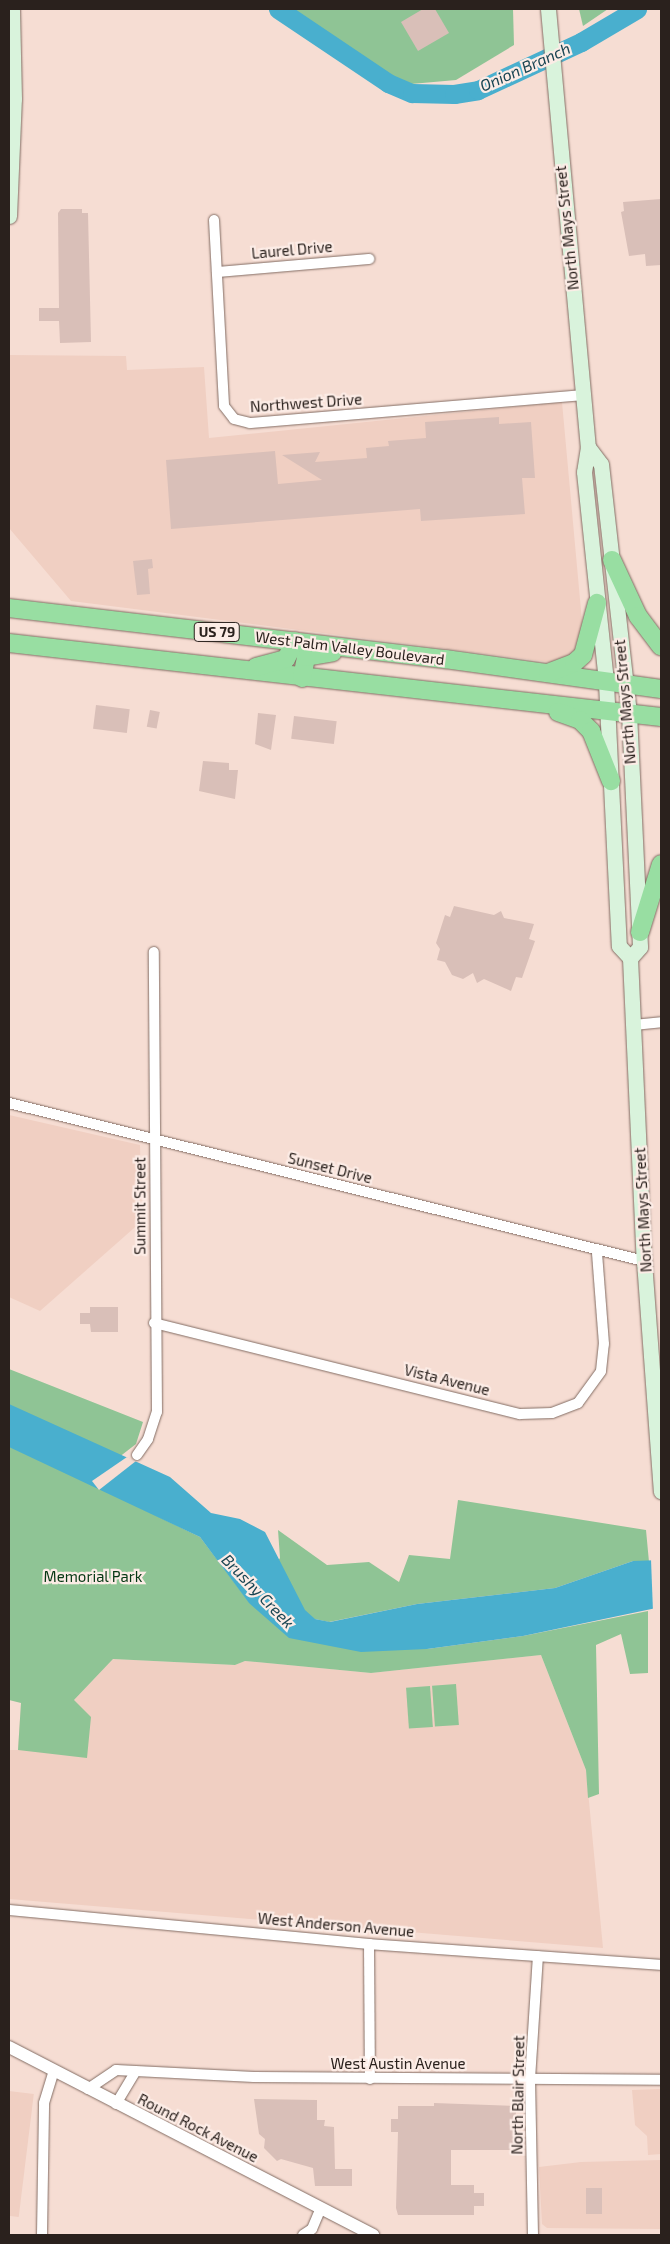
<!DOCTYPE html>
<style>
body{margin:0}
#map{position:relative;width:670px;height:2244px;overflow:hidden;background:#f6ddd3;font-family:"Exo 2",sans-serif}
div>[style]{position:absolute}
.built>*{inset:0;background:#f0cfc2;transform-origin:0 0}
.green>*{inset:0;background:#8fc495;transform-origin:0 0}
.water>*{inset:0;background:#49afce}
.pier>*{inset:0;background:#f6ddd3}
.river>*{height:19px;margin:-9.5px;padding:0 9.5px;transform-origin:9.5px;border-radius:9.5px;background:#49afce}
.building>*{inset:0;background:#d9bfb8;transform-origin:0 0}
.roads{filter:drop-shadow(0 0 1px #836d64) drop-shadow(0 0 1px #836d64)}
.minor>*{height:10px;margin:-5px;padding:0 5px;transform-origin:5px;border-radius:5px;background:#fff}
.tertiary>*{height:12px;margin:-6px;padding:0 6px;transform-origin:6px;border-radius:6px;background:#fff}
.secondary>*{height:15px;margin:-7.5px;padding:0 7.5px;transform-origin:7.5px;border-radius:7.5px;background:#d9f3dc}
.trunk>*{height:18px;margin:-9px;padding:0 9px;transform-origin:9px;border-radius:9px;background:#98dea2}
span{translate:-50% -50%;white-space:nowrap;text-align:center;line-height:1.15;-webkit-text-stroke:4.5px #fcece6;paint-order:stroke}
.shield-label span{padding:1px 4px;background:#fcece6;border:1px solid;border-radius:4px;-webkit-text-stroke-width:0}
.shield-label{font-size:14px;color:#2a211d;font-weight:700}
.street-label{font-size:15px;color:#2a211d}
.park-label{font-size:15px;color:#053713}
.water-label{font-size:16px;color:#184452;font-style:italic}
.frame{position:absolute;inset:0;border:10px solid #2a211d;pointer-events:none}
</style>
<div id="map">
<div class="built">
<i style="clip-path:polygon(9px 355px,126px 356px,127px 370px,204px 367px,209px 438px,562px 402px,583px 632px,580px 650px,568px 662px,549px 662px,71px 601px,9px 528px)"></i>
<i style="clip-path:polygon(9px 1115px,140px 1145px,142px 1221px,40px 1311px,9px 1297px)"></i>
<i style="clip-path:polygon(541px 1655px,586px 1770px,603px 1948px,9px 1899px,9px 1750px,18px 1750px,21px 1702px,74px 1700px,113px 1659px,235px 1665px,245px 1661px,371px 1673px)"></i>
<i style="clip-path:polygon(661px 2089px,661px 2154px,648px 2155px,647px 2136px,635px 2125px,632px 2090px)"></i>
<i style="left:9px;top:2091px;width:25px;height:124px;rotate:7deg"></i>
<i style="clip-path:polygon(661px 2160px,661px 2229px,547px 2228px,542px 2224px,539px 2167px,581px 2162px)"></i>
</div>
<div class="green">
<i style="clip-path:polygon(285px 9px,513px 9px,514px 45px,456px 80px,400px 85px,359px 63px)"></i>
<i style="clip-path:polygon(579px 9px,608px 9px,583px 26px)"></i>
<i style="clip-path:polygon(9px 1369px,143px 1422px,136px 1444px,87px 1482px,200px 1537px,249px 1602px,280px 1558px,278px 1530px,327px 1565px,369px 1562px,399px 1582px,409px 1555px,450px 1559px,458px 1500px,646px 1530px,649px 1562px,633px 1561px,555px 1588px,417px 1604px,329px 1622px,315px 1619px,273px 1624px,427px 1649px,523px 1636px,648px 1611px,648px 1673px,630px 1674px,621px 1634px,596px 1645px,599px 1794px,588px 1798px,586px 1770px,541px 1655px,371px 1673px,245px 1661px,235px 1665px,113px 1659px,74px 1700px,91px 1717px,87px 1758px,18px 1750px,21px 1703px,9px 1700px)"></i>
<i style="left:456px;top:1684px;width:41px;height:24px;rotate:86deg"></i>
<i style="left:430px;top:1686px;width:41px;height:24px;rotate:86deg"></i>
</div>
<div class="water">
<i style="clip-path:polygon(9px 1404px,170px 1477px,211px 1513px,240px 1519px,265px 1532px,305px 1610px,315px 1619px,330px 1622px,417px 1604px,555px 1588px,633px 1561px,661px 1560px,661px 1607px,523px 1636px,427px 1649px,361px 1652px,289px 1638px,249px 1603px,200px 1537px,9px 1447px)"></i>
</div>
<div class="pier">
<i style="clip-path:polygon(127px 1457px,136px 1461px,99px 1490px,92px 1481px)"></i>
<i style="clip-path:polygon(661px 1558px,661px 1610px,653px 1612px,651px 1559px)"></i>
</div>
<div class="river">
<i style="left:278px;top:9px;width:133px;rotate:33.9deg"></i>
<i style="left:388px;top:83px;width:26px;rotate:23deg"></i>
<i style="left:412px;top:93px;width:42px;rotate:1.4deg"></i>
<i style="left:454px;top:94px;width:24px;rotate:-9deg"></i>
<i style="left:478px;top:90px;width:114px;rotate:-25deg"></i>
<i style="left:581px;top:42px;width:65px;rotate:-30.5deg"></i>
</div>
<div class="building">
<i style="clip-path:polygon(423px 9px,435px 9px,449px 33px,418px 51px,401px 22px)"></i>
<i style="clip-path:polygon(661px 199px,661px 265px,646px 266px,645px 254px,629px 256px,621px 212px,624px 211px,623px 202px)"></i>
<i style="clip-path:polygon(61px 209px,82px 209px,82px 213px,88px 213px,91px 342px,60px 343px,59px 321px,39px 321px,39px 308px,59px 308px,58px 213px)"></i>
<i style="clip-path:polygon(499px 417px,499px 424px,531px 422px,535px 478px,522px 478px,525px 514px,421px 521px,420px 509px,171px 529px,166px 460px,275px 451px,278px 484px,322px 480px,282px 455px,320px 452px,315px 462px,367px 458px,366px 448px,389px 446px,388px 441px,426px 438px,425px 422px)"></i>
<i style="clip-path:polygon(152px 559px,153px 568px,148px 569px,150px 594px,137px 595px,133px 561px)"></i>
<i style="left:96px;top:705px;width:34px;height:24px;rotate:7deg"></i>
<i style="left:150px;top:710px;width:10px;height:17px;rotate:11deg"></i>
<i style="clip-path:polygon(258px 713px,276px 715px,271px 750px,255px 744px)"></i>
<i style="left:294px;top:716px;width:43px;height:23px;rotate:7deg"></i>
<i style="clip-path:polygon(203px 761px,229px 763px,229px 770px,238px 770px,235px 799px,199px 791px)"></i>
<i style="clip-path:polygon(454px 906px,494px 915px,501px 911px,504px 918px,534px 924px,529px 939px,535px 941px,522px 978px,516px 977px,511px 991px,484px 979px,477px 983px,473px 973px,463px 979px,452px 975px,445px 962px,437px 960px,440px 949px,436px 943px,445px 915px,450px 917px)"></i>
<i style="clip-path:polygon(90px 1307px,118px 1307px,118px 1332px,91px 1332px,90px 1324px,80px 1324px,80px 1313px,90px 1313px)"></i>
<i style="clip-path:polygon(254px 2099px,317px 2100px,317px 2120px,325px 2120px,324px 2126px,334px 2127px,335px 2169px,352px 2169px,352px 2186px,315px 2186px,313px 2168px,281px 2159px,277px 2161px,264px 2148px,265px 2139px,259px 2134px)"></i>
<i style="clip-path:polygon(434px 2103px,516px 2106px,516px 2150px,451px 2150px,451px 2185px,474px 2185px,474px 2193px,484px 2193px,484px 2206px,474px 2206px,474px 2215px,398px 2215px,396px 2208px,398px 2132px,391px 2132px,391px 2119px,398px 2119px,398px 2106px,434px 2106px)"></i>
<i style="left:586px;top:2188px;width:16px;height:26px"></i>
</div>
<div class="roads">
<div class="minor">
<i style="left:214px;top:220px;width:186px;rotate:86.9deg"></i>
<i style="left:224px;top:406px;width:16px;rotate:52deg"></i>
<i style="left:234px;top:419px;width:16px;rotate:14deg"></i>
<i style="left:250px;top:423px;width:333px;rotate:-4.8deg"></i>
<i style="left:217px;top:272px;width:153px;rotate:-4.9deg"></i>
<i style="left:634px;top:1025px;width:27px;rotate:-6deg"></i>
<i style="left:9px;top:1103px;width:654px;rotate:13.97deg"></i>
<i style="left:154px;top:1323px;width:377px;rotate:14deg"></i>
<i style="left:520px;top:1414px;width:32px;rotate:-2deg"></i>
<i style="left:552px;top:1413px;width:28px;rotate:-21deg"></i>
<i style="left:578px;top:1403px;width:39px;rotate:-54deg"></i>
<i style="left:601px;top:1371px;width:27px;rotate:-84deg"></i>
<i style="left:604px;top:1344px;width:92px;rotate:-94.4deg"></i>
<i style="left:137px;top:1455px;width:19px;rotate:-55deg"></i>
<i style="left:148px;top:1439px;width:28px;rotate:-72deg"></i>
<i style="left:157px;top:1412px;width:460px;rotate:-90.4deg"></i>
<i style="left:9px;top:1910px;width:362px;rotate:5.4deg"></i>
<i style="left:369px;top:1944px;width:293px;rotate:4.1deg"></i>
<i style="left:369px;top:1944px;width:135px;rotate:89.6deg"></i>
<i style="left:88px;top:2089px;width:34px;rotate:-34deg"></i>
<i style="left:116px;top:2070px;width:138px;rotate:2.9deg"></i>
<i style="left:254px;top:2077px;width:407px;rotate:0.4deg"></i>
<i style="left:116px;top:2104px;width:35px;rotate:-59deg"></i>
<i style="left:42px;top:2235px;width:132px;rotate:-89.1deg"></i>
<i style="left:44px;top:2103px;width:34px;rotate:-73deg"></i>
<i style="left:303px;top:2235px;width:11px;rotate:-34deg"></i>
<i style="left:312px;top:2229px;width:23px;rotate:-67deg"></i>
<i style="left:533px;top:2235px;width:156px;rotate:-91.1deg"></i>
<i style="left:530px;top:2079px;width:123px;rotate:-86.3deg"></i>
</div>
<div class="tertiary">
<i style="left:9px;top:2047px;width:410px;rotate:27.3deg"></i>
</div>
<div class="secondary">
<i style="left:548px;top:9px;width:440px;rotate:84.8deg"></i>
<i style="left:588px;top:447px;width:25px;rotate:99deg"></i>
<i style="left:584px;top:472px;width:212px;rotate:84deg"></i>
<i style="left:606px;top:683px;width:263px;rotate:87.2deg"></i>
<i style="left:619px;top:946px;width:16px;rotate:47deg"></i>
<i style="left:630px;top:958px;width:303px;rotate:87.4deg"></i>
<i style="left:644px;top:1261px;width:231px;rotate:85.8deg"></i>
<i style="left:9px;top:216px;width:117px;rotate:-87.6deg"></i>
<i style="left:14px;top:99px;width:90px;rotate:-91.3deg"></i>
<i style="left:588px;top:447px;width:21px;rotate:53deg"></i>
<i style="left:601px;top:464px;width:251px;rotate:83.6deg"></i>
<i style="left:629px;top:713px;width:234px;rotate:87.3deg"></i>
<i style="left:640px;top:947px;width:15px;rotate:132deg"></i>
</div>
<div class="trunk">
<i style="left:612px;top:560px;width:62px;rotate:65.1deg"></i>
<i style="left:638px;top:616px;width:38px;rotate:53deg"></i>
<i style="left:9px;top:608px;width:439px;rotate:6.7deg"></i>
<i style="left:445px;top:659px;width:218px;rotate:7.9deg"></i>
<i style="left:9px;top:643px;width:656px;rotate:6.48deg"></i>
<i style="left:256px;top:667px;width:31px;rotate:-15deg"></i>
<i style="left:286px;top:659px;width:20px;rotate:-63deg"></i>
<i style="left:548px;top:673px;width:28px;rotate:-21deg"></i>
<i style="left:574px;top:663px;width:12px;rotate:-42deg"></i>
<i style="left:583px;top:655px;width:54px;rotate:-74.9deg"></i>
<i style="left:302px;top:678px;width:21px;rotate:-79deg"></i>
<i style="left:306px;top:657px;width:27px;rotate:-10deg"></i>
<i style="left:558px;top:712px;width:23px;rotate:20deg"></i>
<i style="left:580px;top:720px;width:16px;rotate:45deg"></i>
<i style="left:591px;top:731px;width:54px;rotate:68.2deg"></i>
<i style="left:640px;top:932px;width:71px;rotate:-72.8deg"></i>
</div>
</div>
<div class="shield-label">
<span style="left:217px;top:632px">US 79</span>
</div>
<div class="street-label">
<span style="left:567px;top:228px;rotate:-96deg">North Mays Street</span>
<span style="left:292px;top:250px;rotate:-5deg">Laurel Drive</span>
<span style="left:306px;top:403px;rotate:-4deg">Northwest Drive</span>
<span style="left:350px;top:648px;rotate:7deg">West Palm Valley Boulevard</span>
<span style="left:625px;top:702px;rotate:-95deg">North Mays Street</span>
<span style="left:330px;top:1168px;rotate:14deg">Sunset Drive</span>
<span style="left:140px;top:1206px;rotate:-90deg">Summit Street</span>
<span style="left:643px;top:1210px;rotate:-93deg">North Mays Street</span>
<span style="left:447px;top:1380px;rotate:14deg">Vista Avenue</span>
<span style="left:336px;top:1925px;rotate:5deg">West Anderson Avenue</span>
<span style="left:398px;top:2064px">West Austin Avenue</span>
<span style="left:518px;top:2095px;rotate:-89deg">North Blair Street</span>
<span style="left:198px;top:2128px;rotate:27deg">Round Rock Avenue</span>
</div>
<div class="park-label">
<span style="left:93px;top:1577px">Memorial Park</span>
</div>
<div class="water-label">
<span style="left:525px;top:67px;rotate:-24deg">Onion Branch</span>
<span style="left:258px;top:1591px;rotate:46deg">Brushy Creek</span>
</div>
<div class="frame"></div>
</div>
